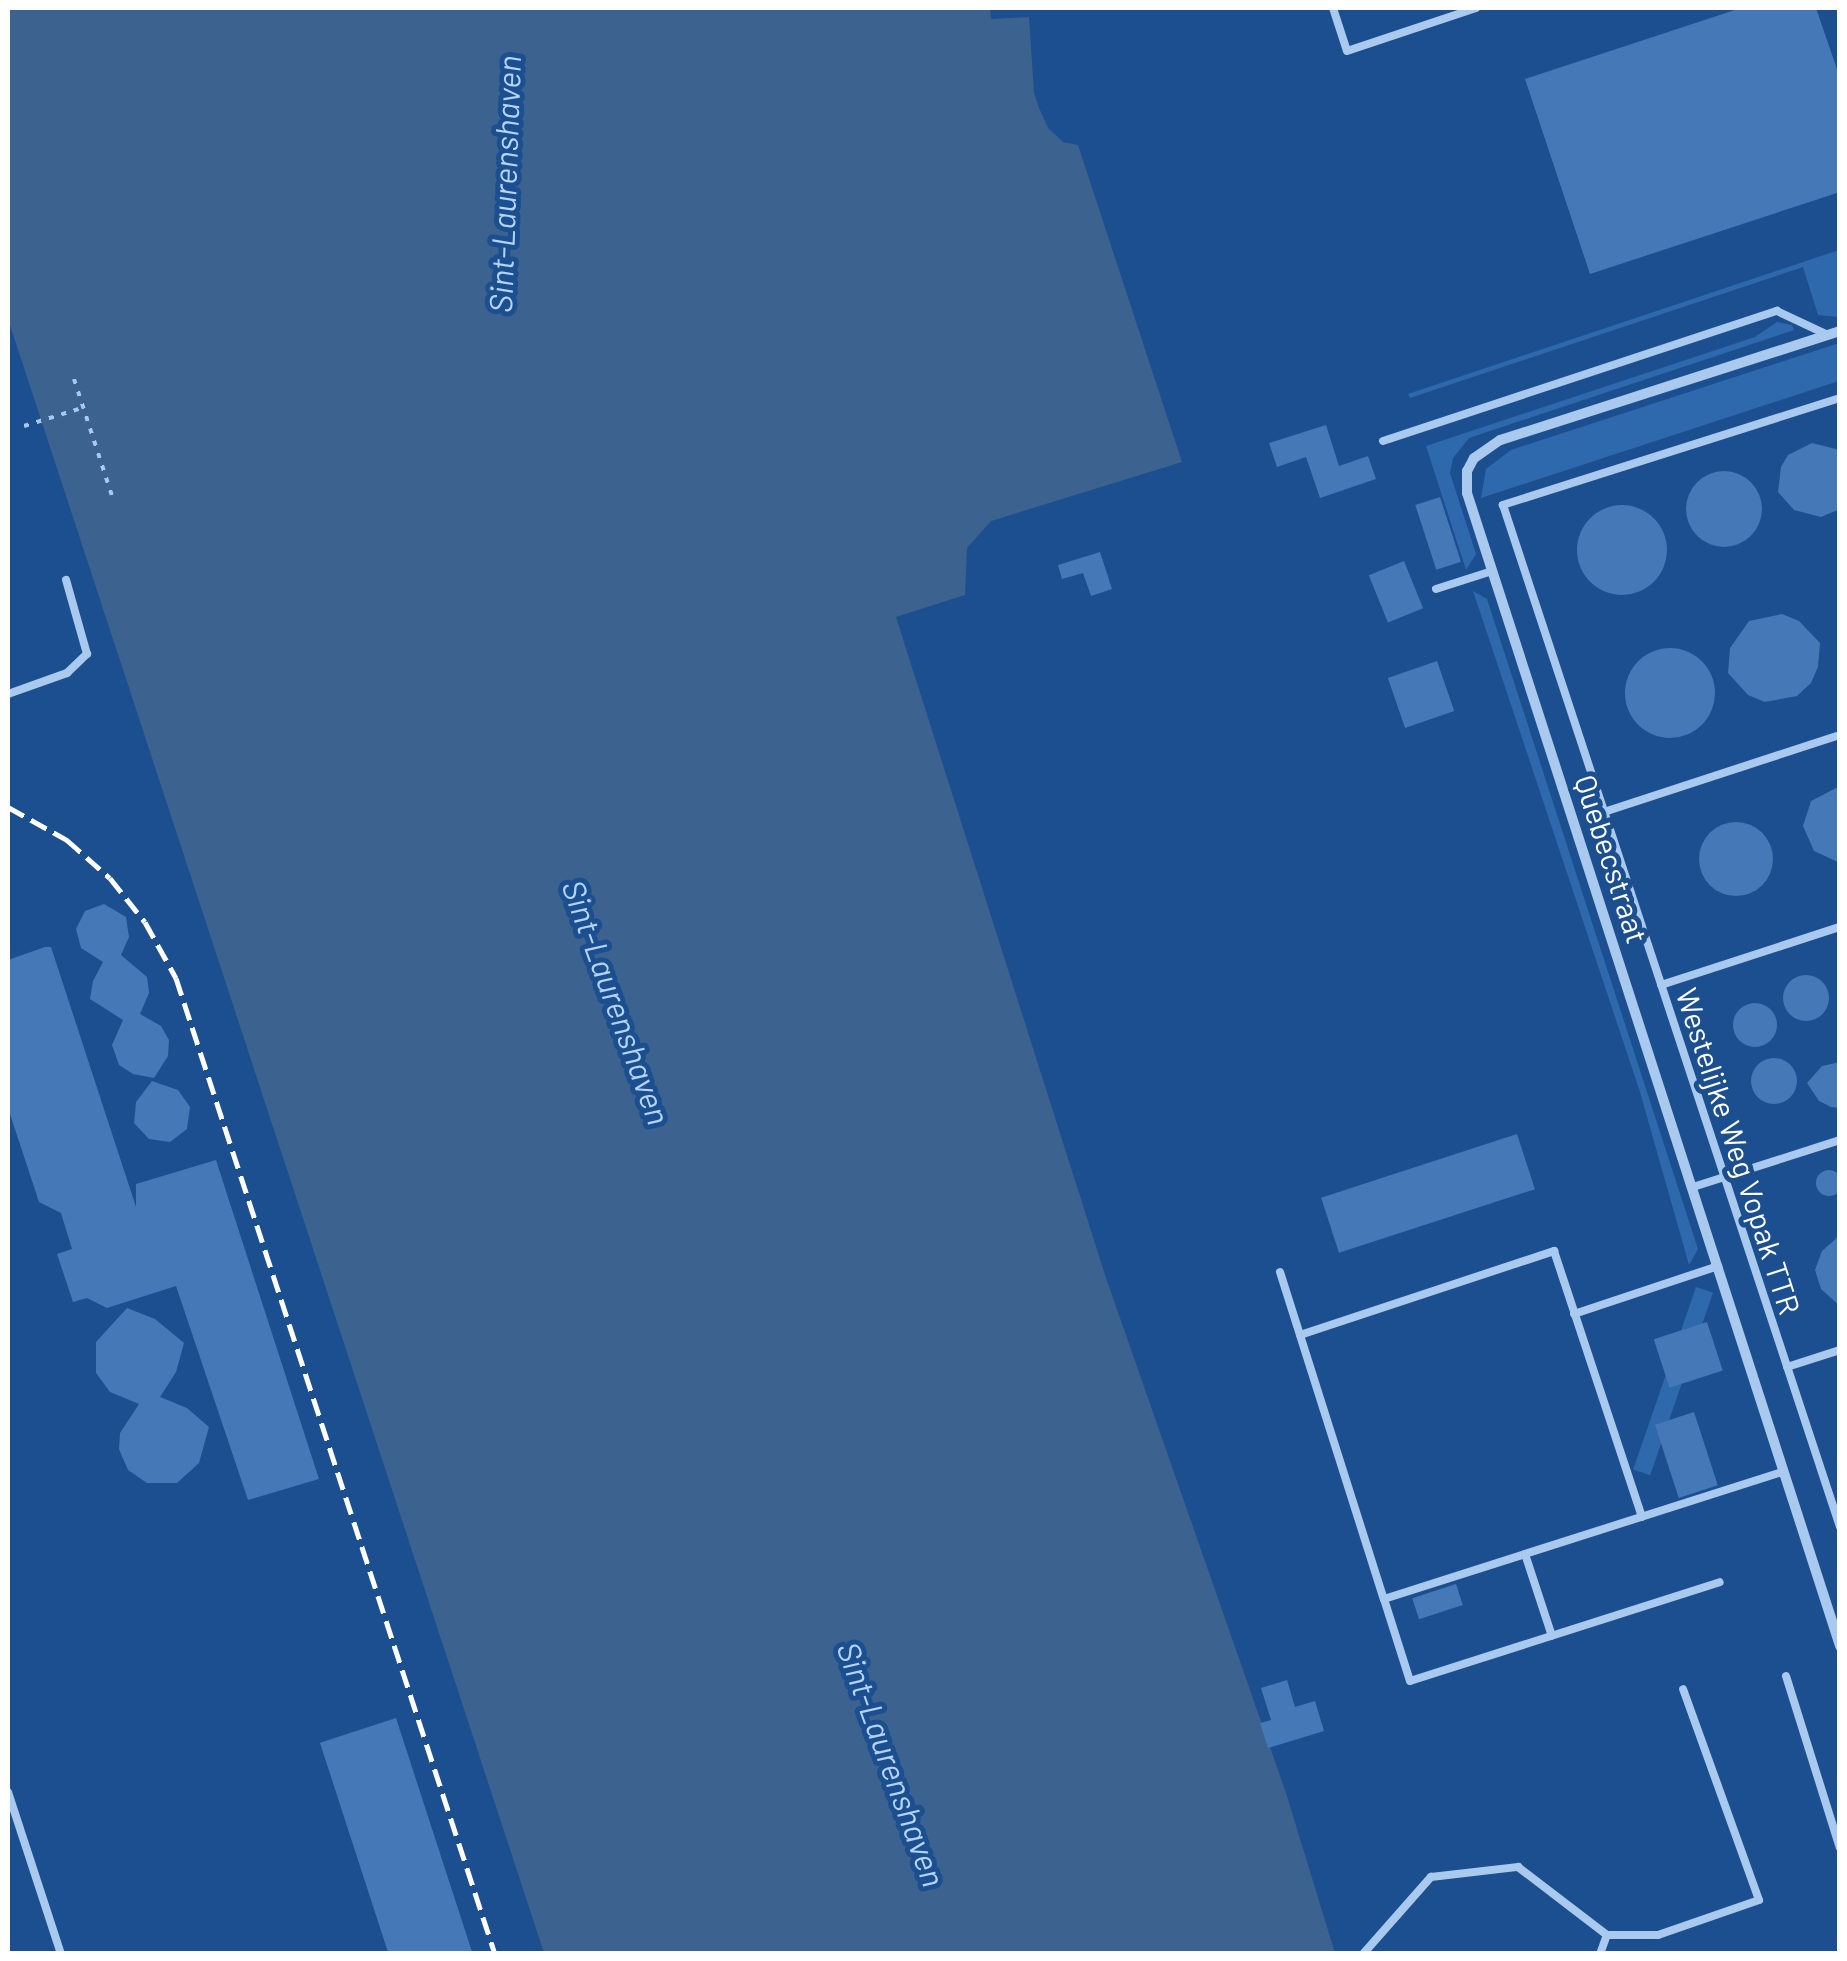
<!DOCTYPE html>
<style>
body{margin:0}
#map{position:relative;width:1847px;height:1961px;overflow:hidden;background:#1b4f8f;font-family:Barlow,sans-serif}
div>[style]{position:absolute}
.green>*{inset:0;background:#2e69ad;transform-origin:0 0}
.water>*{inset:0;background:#3c6290}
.building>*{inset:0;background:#4478b7;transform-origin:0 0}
.round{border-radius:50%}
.path>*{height:4px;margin-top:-2px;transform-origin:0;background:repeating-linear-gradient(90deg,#a9c9ee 0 5px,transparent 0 13px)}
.service>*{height:8px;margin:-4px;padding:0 4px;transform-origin:4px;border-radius:4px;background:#a9c9ee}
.minor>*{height:10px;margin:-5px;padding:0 5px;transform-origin:5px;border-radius:5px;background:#a9c9ee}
.rail>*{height:5px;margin-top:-2.5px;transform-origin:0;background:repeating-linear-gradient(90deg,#fff 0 18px,transparent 0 26px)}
span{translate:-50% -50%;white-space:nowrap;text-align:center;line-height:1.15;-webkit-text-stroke:10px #1b4f8f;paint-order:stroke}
.street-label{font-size:30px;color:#fff}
.water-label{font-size:32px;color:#b5d3f5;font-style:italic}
.frame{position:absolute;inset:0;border:10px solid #fff;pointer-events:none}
</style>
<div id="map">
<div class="green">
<i style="clip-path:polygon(1839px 250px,1839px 317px,1818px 315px,1803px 267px,1410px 398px,1408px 394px)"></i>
<i style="clip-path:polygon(1777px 322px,1792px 325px,1794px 330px,1469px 438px,1453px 458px,1450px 473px,1476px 554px,1466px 570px,1426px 446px,1755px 337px)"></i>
<i style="clip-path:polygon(1839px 343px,1839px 381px,1481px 498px,1486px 469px,1511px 450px)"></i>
<i style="clip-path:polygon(1473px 591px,1487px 599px,1698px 1249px,1689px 1265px,1640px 1092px)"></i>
<i style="left:1696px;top:1287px;width:18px;height:193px;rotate:19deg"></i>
</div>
<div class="water">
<i style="clip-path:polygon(8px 8px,990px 8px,991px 19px,1029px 17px,1034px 93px,1039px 108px,1048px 128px,1063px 142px,1078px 145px,1182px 462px,991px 521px,967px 548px,965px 595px,896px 617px,1106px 1278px,1286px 1793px,1335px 1953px,544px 1953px,8px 319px)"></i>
</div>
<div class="building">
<i style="clip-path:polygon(1741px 8px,1816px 8px,1840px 78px,1840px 192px,1590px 274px,1525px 79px)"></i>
<i style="clip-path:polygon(1326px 425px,1339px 466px,1368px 456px,1376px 479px,1320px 498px,1306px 457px,1277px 467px,1269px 443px)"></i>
<i style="clip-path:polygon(1812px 443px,1840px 450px,1840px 509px,1821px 517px,1794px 510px,1778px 492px,1781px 467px,1788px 455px)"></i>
<i class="round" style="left:1686px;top:471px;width:76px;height:76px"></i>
<i style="left:1440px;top:497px;width:68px;height:26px;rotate:72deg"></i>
<i class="round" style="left:1577px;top:505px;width:90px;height:90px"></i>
<i style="clip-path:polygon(1100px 552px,1112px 589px,1091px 596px,1083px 573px,1062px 579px,1058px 565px)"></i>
<i style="left:1404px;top:561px;width:51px;height:38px;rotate:68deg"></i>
<i style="clip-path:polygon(1782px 614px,1799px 621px,1820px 643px,1818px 667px,1811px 683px,1797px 696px,1765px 702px,1748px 695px,1728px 673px,1730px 648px,1749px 621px)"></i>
<i class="round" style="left:1625px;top:648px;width:90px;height:90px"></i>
<i style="left:1437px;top:661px;width:53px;height:52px;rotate:71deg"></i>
<i style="clip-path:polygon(1840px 786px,1840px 863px,1814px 851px,1803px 826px,1811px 801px)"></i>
<i class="round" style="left:1699px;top:822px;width:74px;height:74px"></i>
<i style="clip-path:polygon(104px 904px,126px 917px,129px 937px,121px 955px,147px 977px,149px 993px,140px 1014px,161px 1026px,169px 1040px,168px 1056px,154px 1078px,133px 1074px,119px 1065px,112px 1045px,123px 1020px,90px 999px,93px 981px,103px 962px,81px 948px,76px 929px,85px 911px)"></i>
<i style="clip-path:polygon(45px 947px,51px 947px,136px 1207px,136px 1184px,216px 1160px,319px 1479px,248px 1500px,176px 1286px,107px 1308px,87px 1298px,73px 1302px,57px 1254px,72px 1249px,61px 1213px,39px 1202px,8px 1108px,8px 960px)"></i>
<i class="round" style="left:1783px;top:975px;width:46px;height:46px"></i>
<i class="round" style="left:1733px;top:1003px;width:44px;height:44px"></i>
<i class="round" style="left:1751px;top:1058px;width:46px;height:46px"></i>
<i style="clip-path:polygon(1840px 1062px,1840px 1108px,1831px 1107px,1819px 1101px,1807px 1083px,1822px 1066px)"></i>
<i style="clip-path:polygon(152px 1081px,178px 1090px,190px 1107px,187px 1129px,170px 1142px,149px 1139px,134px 1123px,136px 1102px)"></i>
<i style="left:1517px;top:1134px;width:58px;height:206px;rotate:72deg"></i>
<i class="round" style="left:1816px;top:1170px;width:26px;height:26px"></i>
<i style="clip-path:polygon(1840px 1235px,1840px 1306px,1821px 1289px,1815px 1270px,1822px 1251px)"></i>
<i style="clip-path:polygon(127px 1308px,155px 1319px,184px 1343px,176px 1372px,160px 1397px,187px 1408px,209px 1427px,199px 1463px,177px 1483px,147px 1483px,128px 1470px,119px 1449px,120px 1433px,139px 1404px,110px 1392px,96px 1373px,96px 1342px)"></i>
<i style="left:1707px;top:1322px;width:51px;height:56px;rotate:72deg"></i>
<i style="left:1694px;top:1412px;width:77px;height:41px;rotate:72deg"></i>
<i style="left:1456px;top:1584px;width:22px;height:46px;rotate:72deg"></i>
<i style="clip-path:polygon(1287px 1680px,1295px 1707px,1315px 1701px,1324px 1731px,1268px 1748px,1260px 1723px,1271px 1720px,1261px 1688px)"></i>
<i style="left:396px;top:1718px;width:248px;height:80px;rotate:72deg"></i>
</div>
<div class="path">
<i style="left:74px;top:379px;width:123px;rotate:72deg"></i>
<i style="left:24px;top:426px;width:61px;rotate:-17.2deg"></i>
</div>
<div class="service">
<i style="left:1333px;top:8px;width:45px;rotate:72deg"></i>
<i style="left:1347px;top:51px;width:136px;rotate:-18.4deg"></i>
<i style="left:1840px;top:398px;width:354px;rotate:162.4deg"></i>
<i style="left:1503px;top:505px;width:1076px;rotate:71.75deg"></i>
<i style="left:1383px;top:441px;width:415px;rotate:-18.3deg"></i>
<i style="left:1777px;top:311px;width:56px;rotate:25.2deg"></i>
<i style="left:1436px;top:589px;width:59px;rotate:-17.8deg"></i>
<i style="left:8px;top:694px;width:63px;rotate:-19.6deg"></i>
<i style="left:67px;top:673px;width:28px;rotate:-44deg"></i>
<i style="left:87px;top:654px;width:77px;rotate:-105.8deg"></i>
<i style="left:1604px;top:812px;width:248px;rotate:-18.1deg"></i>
<i style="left:1661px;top:985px;width:188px;rotate:-18deg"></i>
<i style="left:1693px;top:1187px;width:154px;rotate:-17.7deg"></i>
<i style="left:1280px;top:1272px;width:343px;rotate:72.4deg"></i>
<i style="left:1384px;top:1599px;width:419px;rotate:-17.7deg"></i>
<i style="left:1574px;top:1314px;width:152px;rotate:-18.4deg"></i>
<i style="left:1300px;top:1335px;width:268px;rotate:-18.3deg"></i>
<i style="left:1554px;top:1251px;width:280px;rotate:71.7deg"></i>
<i style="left:1787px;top:1367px;width:56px;rotate:-17.8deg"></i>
<i style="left:1525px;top:1554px;width:86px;rotate:71.8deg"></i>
<i style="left:1384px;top:1599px;width:86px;rotate:72.4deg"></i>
<i style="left:1410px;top:1681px;width:325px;rotate:-17.7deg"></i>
<i style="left:1786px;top:1676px;width:180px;rotate:72.6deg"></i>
<i style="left:8px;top:1792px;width:170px;rotate:71.9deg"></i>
<i style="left:1363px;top:1954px;width:103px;rotate:-48.6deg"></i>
<i style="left:1431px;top:1877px;width:88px;rotate:-6.6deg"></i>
<i style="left:1518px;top:1867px;width:112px;rotate:37.4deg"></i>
<i style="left:1607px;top:1935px;width:51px"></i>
<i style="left:1658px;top:1935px;width:107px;rotate:-19.1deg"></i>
<i style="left:1759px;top:1900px;width:224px;rotate:-109.8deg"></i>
<i style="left:1600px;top:1954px;width:20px;rotate:-70deg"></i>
</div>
<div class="minor">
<i style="left:1840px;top:331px;width:357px;rotate:162.2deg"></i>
<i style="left:1500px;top:440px;width:32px;rotate:145deg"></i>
<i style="left:1474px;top:458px;width:15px;rotate:118deg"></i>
<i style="left:1467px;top:471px;width:22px;rotate:90deg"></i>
<i style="left:1467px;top:493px;width:1212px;rotate:72.07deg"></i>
</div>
<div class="rail">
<i style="left:8px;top:807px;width:68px;rotate:29.2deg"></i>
<i style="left:67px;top:840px;width:57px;rotate:41.5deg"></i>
<i style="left:110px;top:878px;width:56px;rotate:51.5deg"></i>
<i style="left:145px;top:922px;width:64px;rotate:61deg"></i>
<i style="left:176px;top:978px;width:1027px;rotate:71.9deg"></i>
</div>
<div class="street-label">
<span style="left:1612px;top:859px;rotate:72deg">Quebecstraat</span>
<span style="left:1739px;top:1151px;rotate:72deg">Westelijke Weg Vopak TTR</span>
</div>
<div class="water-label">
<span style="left:504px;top:184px;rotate:-88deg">Sint-Laurenshaven</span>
<span style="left:617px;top:1002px;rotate:70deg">Sint-Laurenshaven</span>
<span style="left:892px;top:1764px;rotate:70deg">Sint-Laurenshaven</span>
</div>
<div class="frame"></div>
</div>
